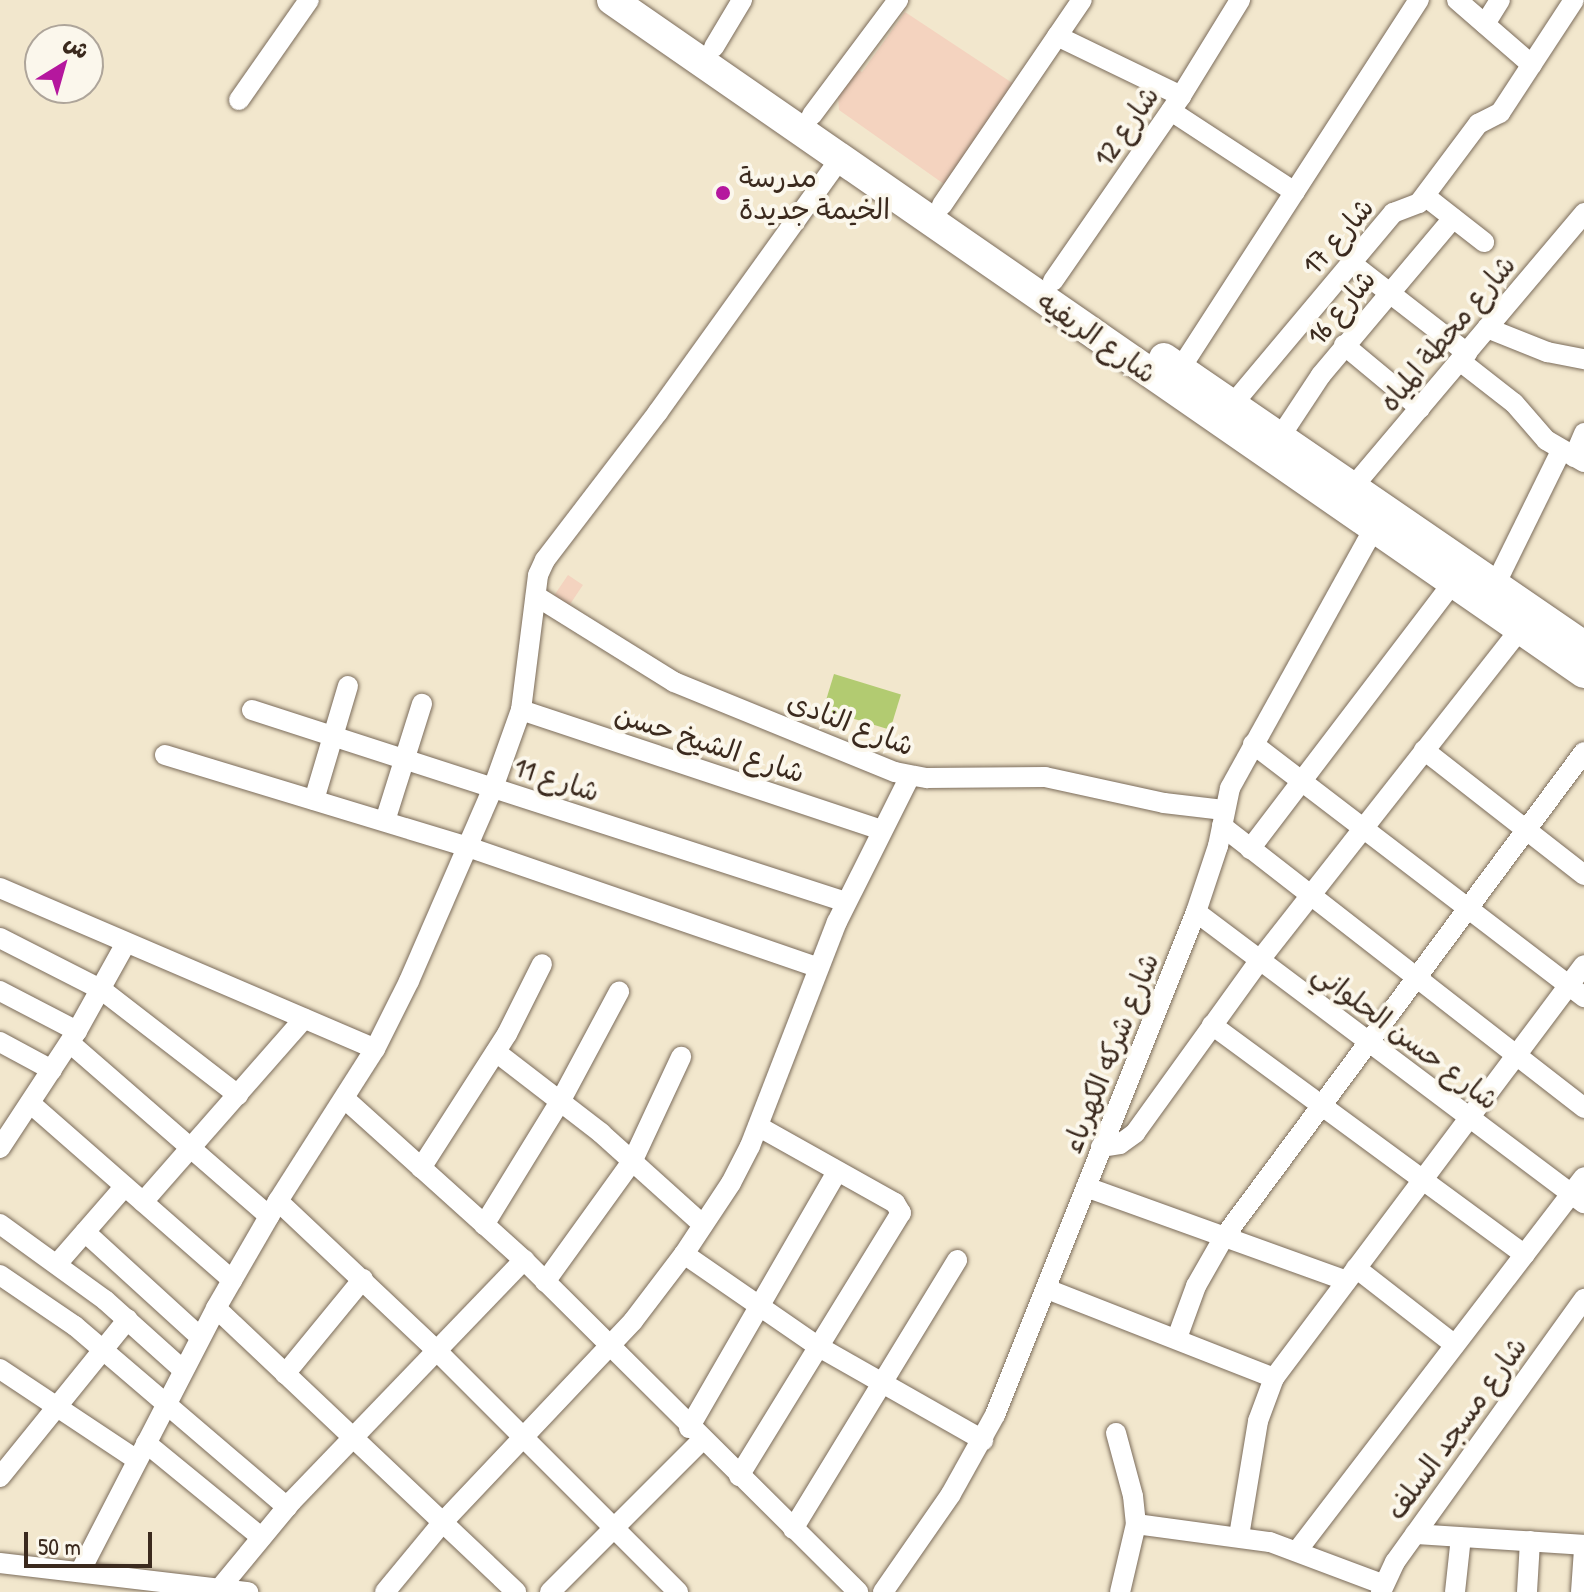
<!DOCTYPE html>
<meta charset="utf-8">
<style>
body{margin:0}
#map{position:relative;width:1584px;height:1592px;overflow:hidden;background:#f2e7cd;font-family:"Patrick Hand","Playpen Sans Arabic",sans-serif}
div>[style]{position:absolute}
.built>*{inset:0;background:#f4d3bf;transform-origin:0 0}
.green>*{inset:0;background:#b2cb71;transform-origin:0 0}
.roads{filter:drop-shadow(0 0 2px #7b6c5b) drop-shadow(0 0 2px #7b6c5b)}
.street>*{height:20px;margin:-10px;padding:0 10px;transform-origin:10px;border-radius:10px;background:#fff}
.secondary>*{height:30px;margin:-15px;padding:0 15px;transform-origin:15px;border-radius:15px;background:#fff}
.dots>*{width:22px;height:22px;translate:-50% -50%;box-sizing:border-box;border:4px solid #fbf7ec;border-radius:50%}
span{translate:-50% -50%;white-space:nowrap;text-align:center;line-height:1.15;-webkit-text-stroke:8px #fbf7ec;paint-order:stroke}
.street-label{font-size:28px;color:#3b2a1e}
.poi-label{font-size:28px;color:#3b2a1e}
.left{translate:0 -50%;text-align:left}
.north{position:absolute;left:24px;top:24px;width:80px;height:80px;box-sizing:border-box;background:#fbf7ec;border:2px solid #aea59a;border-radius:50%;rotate:37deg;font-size:22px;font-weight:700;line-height:32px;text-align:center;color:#3b2a1e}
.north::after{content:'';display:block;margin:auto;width:28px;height:36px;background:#b5179e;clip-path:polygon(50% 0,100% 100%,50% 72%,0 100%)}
.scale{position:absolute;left:24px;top:1532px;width:128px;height:36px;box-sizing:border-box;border:4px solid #3b2a1e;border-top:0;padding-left:10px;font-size:24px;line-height:28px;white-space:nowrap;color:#3b2a1e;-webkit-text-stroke:6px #fbf7ec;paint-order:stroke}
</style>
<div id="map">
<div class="built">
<i style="clip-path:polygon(905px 12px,1020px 88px,951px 189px,839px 110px,838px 95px,856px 69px,862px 72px)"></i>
<i style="left:568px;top:575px;width:18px;height:30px;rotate:34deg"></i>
</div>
<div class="green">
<i style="left:834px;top:674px;width:70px;height:37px;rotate:17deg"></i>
</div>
<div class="roads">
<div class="street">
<i style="left:1457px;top:0;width:99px;rotate:40.9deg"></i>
<i style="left:1485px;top:24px;width:28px;rotate:-58deg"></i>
<i style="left:1057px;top:36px;width:138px;rotate:25.8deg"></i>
<i style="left:714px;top:47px;width:55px;rotate:-59.2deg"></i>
<i style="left:239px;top:100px;width:122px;rotate:-55deg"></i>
<i style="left:1171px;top:111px;width:148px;rotate:33.2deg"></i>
<i style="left:812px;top:115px;width:144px;rotate:-53.2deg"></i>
<i style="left:1425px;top:196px;width:75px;rotate:37.9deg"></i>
<i style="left:942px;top:205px;width:248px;rotate:-55.7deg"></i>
<i style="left:1351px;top:263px;width:147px;rotate:37.8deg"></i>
<i style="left:1053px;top:281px;width:225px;rotate:-55.3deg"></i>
<i style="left:1181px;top:96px;width:113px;rotate:-58.4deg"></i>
<i style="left:1487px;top:328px;width:65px;rotate:21.8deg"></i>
<i style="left:1547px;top:352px;width:38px;rotate:11deg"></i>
<i style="left:1344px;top:345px;width:99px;rotate:39.7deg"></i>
<i style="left:1460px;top:361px;width:68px;rotate:37.9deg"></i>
<i style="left:1514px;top:403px;width:49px;rotate:49.1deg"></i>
<i style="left:1546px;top:440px;width:44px;rotate:30.1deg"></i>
<i style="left:1180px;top:369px;width:440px;rotate:-57.1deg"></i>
<i style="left:1232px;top:405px;width:251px;rotate:-50deg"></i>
<i style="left:1393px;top:213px;width:28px;rotate:-21deg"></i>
<i style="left:1419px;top:203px;width:99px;rotate:-53.2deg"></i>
<i style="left:1478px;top:124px;width:25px;rotate:-27deg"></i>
<i style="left:1500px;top:113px;width:135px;rotate:-56.8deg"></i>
<i style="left:1280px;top:437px;width:74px;rotate:-56.5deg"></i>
<i style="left:1321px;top:375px;width:205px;rotate:-49.9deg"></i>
<i style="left:1574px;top:457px;width:26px;rotate:-67deg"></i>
<i style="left:1352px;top:488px;width:360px;rotate:-49.8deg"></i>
<i style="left:1495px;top:585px;width:149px;rotate:-63.8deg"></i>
<i style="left:536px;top:596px;width:163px;rotate:31.9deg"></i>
<i style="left:674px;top:682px;width:239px;rotate:22.2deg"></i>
<i style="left:895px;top:772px;width:33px;rotate:11deg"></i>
<i style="left:927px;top:778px;width:118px;rotate:-0.5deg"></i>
<i style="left:1045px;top:777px;width:122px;rotate:12.3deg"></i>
<i style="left:1164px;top:803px;width:60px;rotate:6.7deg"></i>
<i style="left:252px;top:710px;width:624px;rotate:17.91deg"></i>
<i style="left:521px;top:710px;width:380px;rotate:18.4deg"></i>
<i style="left:1253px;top:744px;width:417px;rotate:37.4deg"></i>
<i style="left:1424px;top:750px;width:203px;rotate:38deg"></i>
<i style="left:165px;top:755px;width:317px;rotate:16.9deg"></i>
<i style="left:468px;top:847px;width:369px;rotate:19deg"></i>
<i style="left:314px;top:800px;width:119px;rotate:-73.4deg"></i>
<i style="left:385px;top:821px;width:123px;rotate:-72.5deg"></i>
<i style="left:1222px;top:826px;width:459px;rotate:37.9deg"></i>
<i style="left:1250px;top:849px;width:335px;rotate:-52.7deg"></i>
<i style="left:0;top:888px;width:408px;rotate:23.2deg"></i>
<i style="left:1196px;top:912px;width:485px;rotate:36.9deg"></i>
<i style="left:0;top:938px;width:114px;rotate:27deg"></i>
<i style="left:102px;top:990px;width:172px;rotate:37.7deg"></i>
<i style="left:0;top:991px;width:87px;rotate:27.5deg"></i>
<i style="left:1212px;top:1025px;width:388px;rotate:36.3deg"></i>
<i style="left:0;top:1042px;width:59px;rotate:28.3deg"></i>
<i style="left:70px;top:1043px;width:264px;rotate:41deg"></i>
<i style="left:496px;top:1052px;width:133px;rotate:37.6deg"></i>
<i style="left:601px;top:1133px;width:137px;rotate:42deg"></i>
<i style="left:345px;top:1099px;width:241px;rotate:42deg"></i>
<i style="left:524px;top:1260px;width:471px;rotate:44.8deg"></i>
<i style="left:30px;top:1103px;width:269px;rotate:41.2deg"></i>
<i style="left:1101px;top:1147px;width:19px;rotate:-9deg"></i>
<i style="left:1120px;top:1144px;width:19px;rotate:-36deg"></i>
<i style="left:1135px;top:1133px;width:212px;rotate:-54.2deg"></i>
<i style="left:1259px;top:961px;width:422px;rotate:-51.8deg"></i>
<i style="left:0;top:1148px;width:140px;rotate:-56.7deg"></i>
<i style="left:77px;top:1031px;width:101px;rotate:-60.9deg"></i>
<i style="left:421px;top:1168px;width:159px;rotate:-57.3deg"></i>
<i style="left:507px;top:1034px;width:78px;rotate:-63.4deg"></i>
<i style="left:1086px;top:1187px;width:277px;rotate:19.8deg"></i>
<i style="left:278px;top:1201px;width:219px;rotate:43.3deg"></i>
<i style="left:437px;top:1351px;width:341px;rotate:45deg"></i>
<i style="left:143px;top:1202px;width:244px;rotate:-48.7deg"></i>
<i style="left:0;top:1224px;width:130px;rotate:35.9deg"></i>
<i style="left:105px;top:1300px;width:105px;rotate:41.9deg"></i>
<i style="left:484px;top:1225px;width:147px;rotate:-58.4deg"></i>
<i style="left:561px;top:1100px;width:123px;rotate:-61.8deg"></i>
<i style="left:85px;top:1232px;width:156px;rotate:42.4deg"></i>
<i style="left:684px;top:1254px;width:164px;rotate:34.6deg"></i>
<i style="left:819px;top:1347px;width:189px;rotate:29.6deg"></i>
<i style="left:57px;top:1264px;width:103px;rotate:-48.9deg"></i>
<i style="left:1356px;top:1268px;width:125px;rotate:37.9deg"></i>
<i style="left:0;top:1275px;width:91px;rotate:34.2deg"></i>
<i style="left:75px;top:1326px;width:279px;rotate:40.5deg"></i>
<i style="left:545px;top:1282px;width:150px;rotate:-54.2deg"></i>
<i style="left:633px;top:1160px;width:114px;rotate:-65deg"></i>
<i style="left:1047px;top:1289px;width:244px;rotate:21.4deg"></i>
<i style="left:216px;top:1308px;width:413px;rotate:43.4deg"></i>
<i style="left:1177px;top:1338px;width:55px;rotate:-69.9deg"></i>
<i style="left:1196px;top:1286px;width:56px;rotate:-60.3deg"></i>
<i style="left:1224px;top:1237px;width:604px;rotate:-53.41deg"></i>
<i style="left:0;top:1369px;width:164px;rotate:33.6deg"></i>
<i style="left:285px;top:1374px;width:123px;rotate:-50.6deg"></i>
<i style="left:689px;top:1428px;width:296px;rotate:-60deg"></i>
<i style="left:1116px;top:1433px;width:65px;rotate:74.9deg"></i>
<i style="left:1133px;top:1496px;width:28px;rotate:84deg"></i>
<i style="left:1136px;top:1524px;width:70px;rotate:103.2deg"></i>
<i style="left:146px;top:1443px;width:149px;rotate:39.3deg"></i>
<i style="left:739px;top:1476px;width:309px;rotate:-58.4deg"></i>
<i style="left:901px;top:1213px;width:12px;rotate:-121deg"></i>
<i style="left:895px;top:1203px;width:157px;rotate:-150.7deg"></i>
<i style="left:0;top:1477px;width:203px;rotate:-51deg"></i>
<i style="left:1136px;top:1524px;width:135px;rotate:7.7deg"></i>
<i style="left:1270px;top:1542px;width:120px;rotate:20.6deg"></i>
<i style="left:793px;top:1529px;width:315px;rotate:-58.6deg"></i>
<i style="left:1415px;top:1534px;width:169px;rotate:3.7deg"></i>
<i style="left:1239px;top:1536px;width:117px;rotate:-80.6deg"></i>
<i style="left:1258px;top:1421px;width:46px;rotate:-69.6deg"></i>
<i style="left:1274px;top:1378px;width:516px;rotate:-53.11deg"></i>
<i style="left:1297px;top:1551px;width:471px;rotate:-52.5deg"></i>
<i style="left:0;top:1563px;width:250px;rotate:6.7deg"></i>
<i style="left:80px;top:1572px;width:297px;rotate:-62.7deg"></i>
<i style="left:216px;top:1308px;width:124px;rotate:-59.9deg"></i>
<i style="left:278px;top:1201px;width:180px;rotate:-57.5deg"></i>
<i style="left:375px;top:1049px;width:76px;rotate:-63.4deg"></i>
<i style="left:409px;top:981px;width:210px;rotate:-66.5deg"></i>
<i style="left:493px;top:788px;width:83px;rotate:-70.3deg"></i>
<i style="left:521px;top:710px;width:136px;rotate:-82.8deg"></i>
<i style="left:538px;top:575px;width:17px;rotate:-65deg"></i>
<i style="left:545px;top:560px;width:186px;rotate:-52.6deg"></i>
<i style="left:658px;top:412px;width:312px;rotate:-54.3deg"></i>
<i style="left:220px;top:1588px;width:113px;rotate:-50.4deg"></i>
<i style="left:292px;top:1501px;width:335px;rotate:-46.1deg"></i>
<i style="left:385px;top:1592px;width:89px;rotate:-50.4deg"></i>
<i style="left:442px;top:1523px;width:278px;rotate:-46.6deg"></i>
<i style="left:633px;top:1321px;width:84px;rotate:-52.7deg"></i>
<i style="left:684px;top:1254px;width:85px;rotate:-56.5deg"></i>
<i style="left:731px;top:1183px;width:42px;rotate:-62.8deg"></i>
<i style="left:750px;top:1146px;width:240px;rotate:-68.8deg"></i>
<i style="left:837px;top:922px;width:163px;rotate:-63.4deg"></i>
<i style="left:550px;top:1592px;width:215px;rotate:-45deg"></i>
<i style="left:883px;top:1592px;width:119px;rotate:-55.2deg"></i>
<i style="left:951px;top:1494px;width:90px;rotate:-60.9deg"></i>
<i style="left:995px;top:1415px;width:542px;rotate:-68.22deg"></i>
<i style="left:1196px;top:912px;width:70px;rotate:-71.6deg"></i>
<i style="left:1218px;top:846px;width:59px;rotate:-78.3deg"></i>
<i style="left:1230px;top:788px;width:297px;rotate:-61deg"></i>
<i style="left:1381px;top:1592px;width:33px;rotate:-65deg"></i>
<i style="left:1395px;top:1562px;width:324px;rotate:-54.3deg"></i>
<i style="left:1455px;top:1592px;width:55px;rotate:-83.8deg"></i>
<i style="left:1527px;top:1592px;width:51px;rotate:-86.6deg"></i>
<i style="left:1581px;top:1592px;width:43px;rotate:-86deg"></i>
</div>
<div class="secondary">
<i style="left:612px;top:0;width:1182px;rotate:34.7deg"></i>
<i style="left:1164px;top:358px;width:509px;rotate:34.44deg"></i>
</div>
</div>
<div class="dots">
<i style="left:723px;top:193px;background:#b5179e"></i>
</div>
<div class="street-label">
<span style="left:1126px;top:126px;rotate:-55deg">شارع 12</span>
<span style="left:1338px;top:236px;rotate:-49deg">شارع 17</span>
<span style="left:1341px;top:307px;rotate:-50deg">شارع 16</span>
<span style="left:1447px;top:333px;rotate:-50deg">شارع محطة المياه</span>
<span style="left:1097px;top:337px;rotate:35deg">شارع الريفيه</span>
<span style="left:851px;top:723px;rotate:21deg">شارع النادى</span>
<span style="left:710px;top:743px;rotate:18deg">شارع الشيخ حسن</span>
<span style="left:557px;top:779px;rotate:18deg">شارع 11</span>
<span style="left:1406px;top:1036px;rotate:37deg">شارع حسن الحلواني</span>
<span style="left:1110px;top:1053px;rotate:-68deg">شارع شركه الكهرباء</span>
<span style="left:1456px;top:1428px;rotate:-54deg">شارع مسجد السلف</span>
</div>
<div class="poi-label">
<span class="left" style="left:739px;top:193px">مدرسة<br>الخيمة جديدة</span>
</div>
<div class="north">ش</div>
<div class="scale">50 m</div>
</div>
